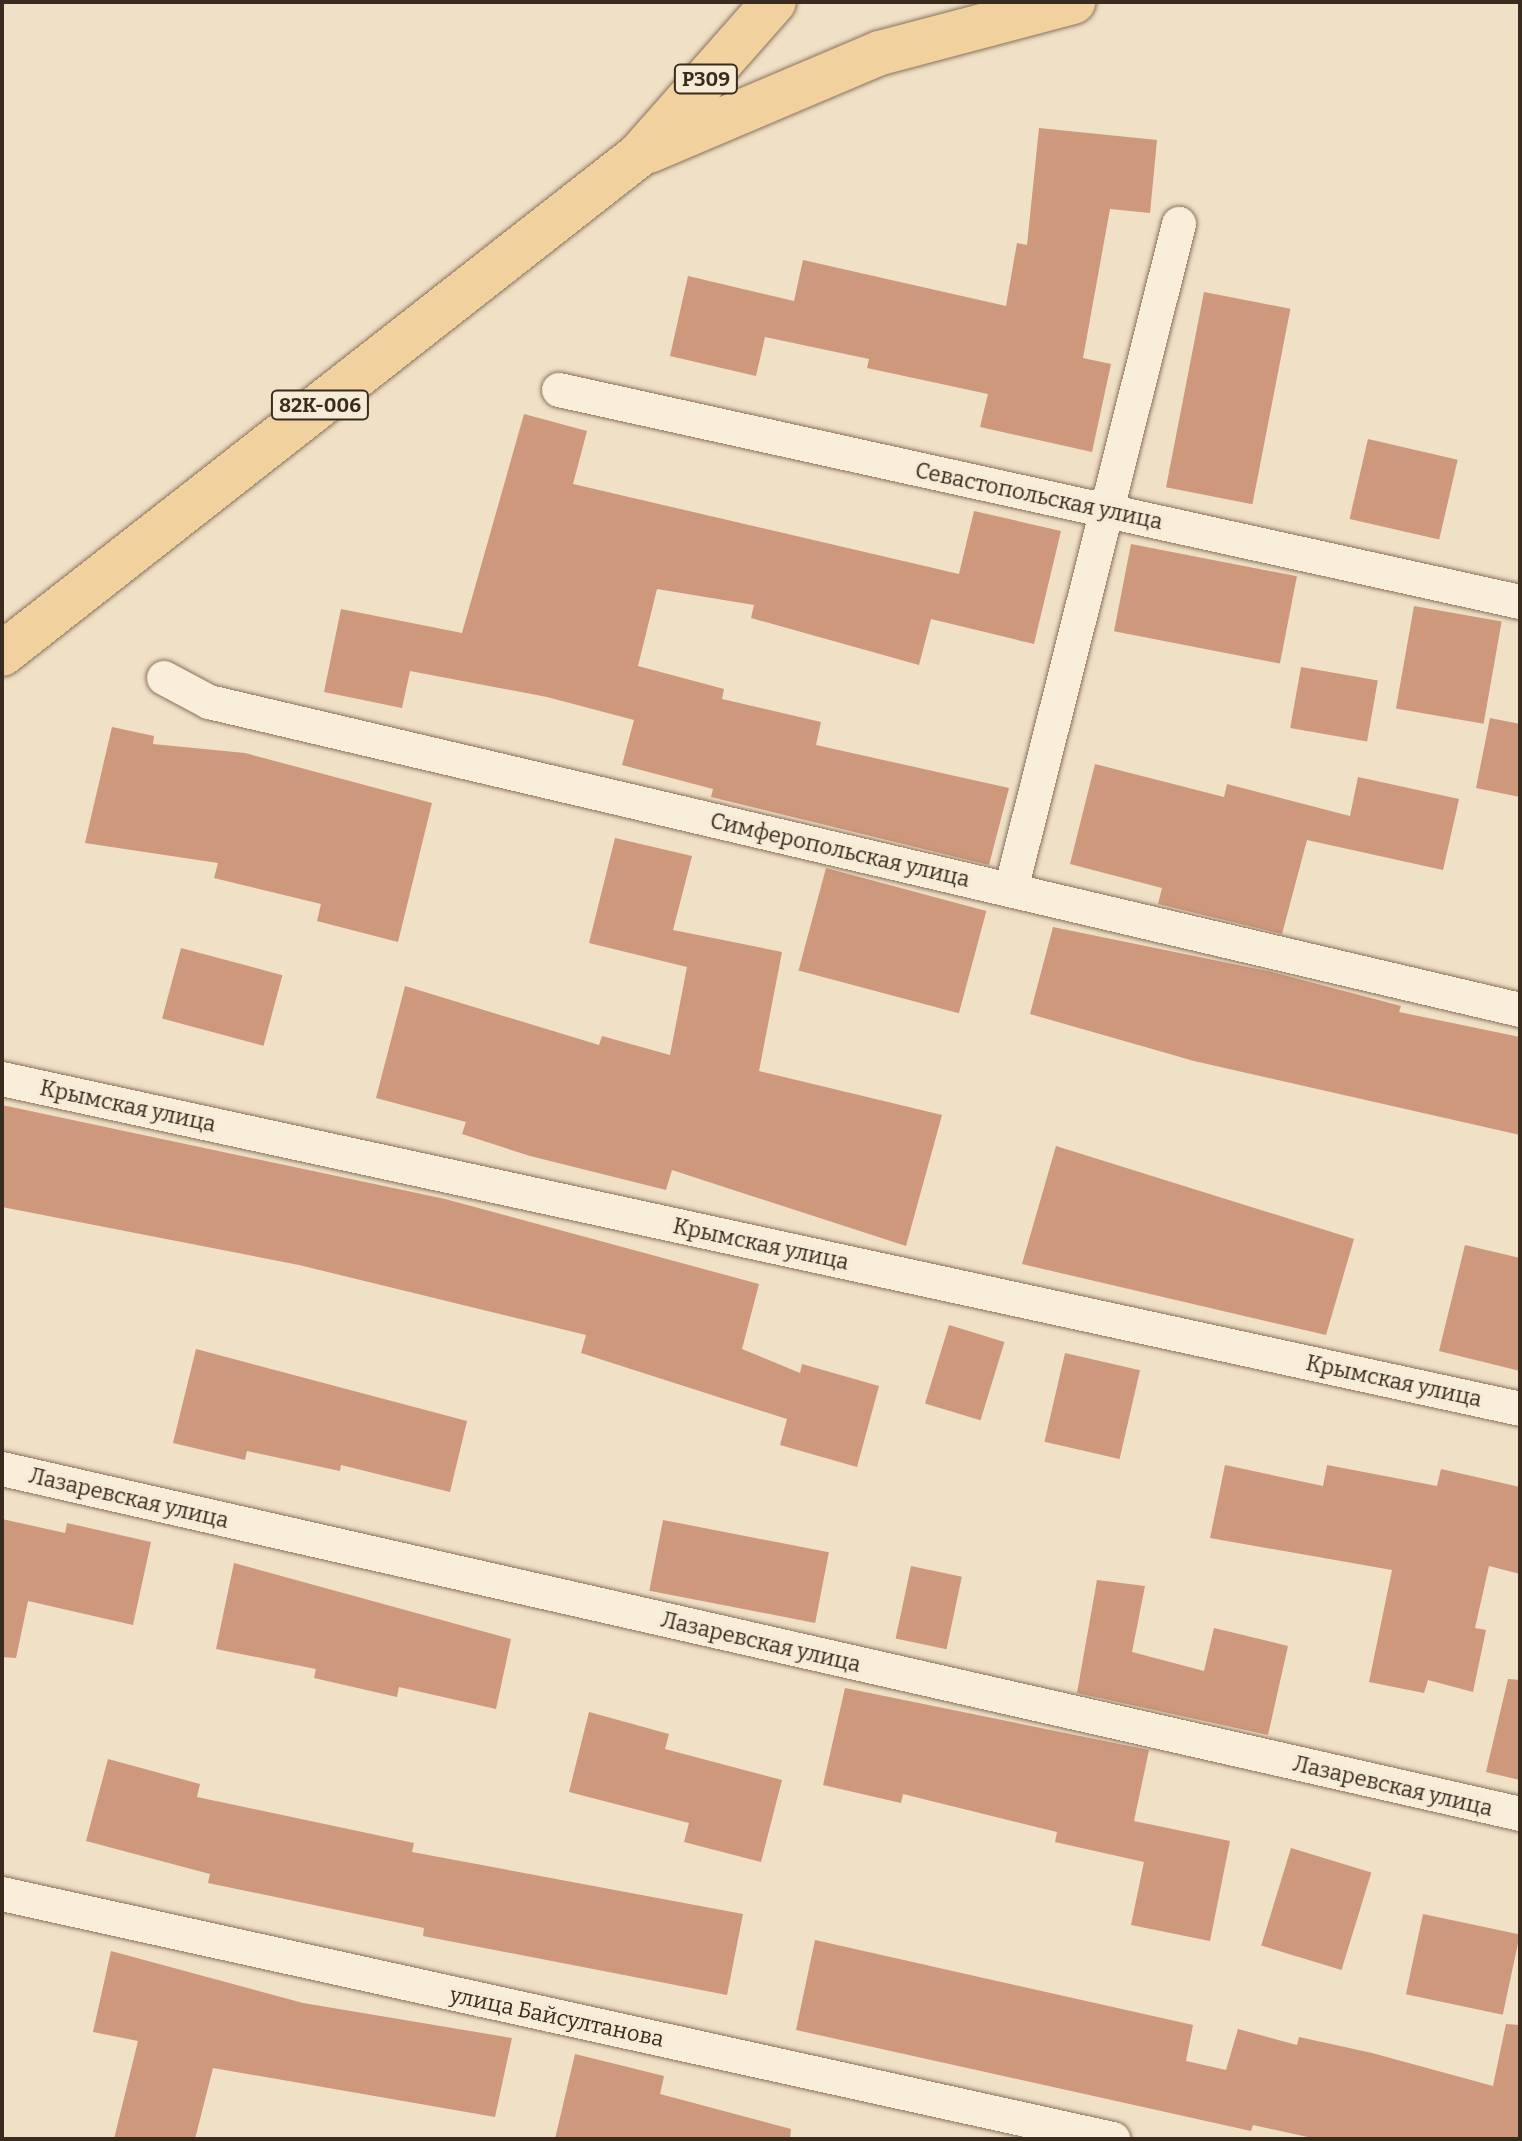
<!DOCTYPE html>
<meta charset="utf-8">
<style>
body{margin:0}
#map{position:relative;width:1522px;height:2141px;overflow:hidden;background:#efe0c6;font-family:Bitter,serif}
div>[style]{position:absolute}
.building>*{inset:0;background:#cd987b;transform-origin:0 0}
.roads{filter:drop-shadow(0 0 2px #8a715b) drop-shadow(0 0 2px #8a715b)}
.minor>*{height:34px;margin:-17px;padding:0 17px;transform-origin:17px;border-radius:17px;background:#f9eed9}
.primary>*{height:44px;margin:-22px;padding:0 22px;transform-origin:22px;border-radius:22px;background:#f1d29e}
span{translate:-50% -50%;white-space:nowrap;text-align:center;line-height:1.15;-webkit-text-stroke:6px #f6ebd5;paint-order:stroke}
.shield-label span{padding:2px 6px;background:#f6ebd5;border:2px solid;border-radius:6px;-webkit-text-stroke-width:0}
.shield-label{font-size:20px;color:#3a2b1f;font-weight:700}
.street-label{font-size:22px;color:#3a2b1f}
.frame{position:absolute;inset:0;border:4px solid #3a2b1f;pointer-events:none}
</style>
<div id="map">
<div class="building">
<i style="clip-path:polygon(1039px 128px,1157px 140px,1150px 213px,1110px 209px,1083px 358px,1111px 364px,1092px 452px,980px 427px,988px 394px,867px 368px,869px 359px,765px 337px,756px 376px,670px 356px,688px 276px,794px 301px,803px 260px,1006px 306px,1017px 243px,1027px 245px)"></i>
<i style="left:1204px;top:292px;width:88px;height:199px;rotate:11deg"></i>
<i style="clip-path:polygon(524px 414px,587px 431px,573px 484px,959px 574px,974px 511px,1061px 531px,1034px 644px,931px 619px,919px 665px,751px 618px,754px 605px,657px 589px,638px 666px,724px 689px,722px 699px,821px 722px,816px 745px,1009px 788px,989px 865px,711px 797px,713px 789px,622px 765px,634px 720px,547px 697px,410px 671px,402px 708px,324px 692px,341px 609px,462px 633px)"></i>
<i style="left:1368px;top:439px;width:92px;height:82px;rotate:13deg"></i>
<i style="left:1131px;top:544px;width:169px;height:89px;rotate:11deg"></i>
<i style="left:1414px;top:606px;width:89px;height:104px;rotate:10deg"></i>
<i style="left:1301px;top:667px;width:78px;height:62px;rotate:10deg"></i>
<i style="clip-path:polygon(1490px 718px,1520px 724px,1520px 797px,1476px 788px)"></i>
<i style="clip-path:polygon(112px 727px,154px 736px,153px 744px,245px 753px,432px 803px,398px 942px,317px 921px,321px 904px,214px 878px,218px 863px,85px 843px)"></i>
<i style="clip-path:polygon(1095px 764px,1224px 797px,1227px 784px,1350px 816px,1358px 777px,1459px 799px,1443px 870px,1307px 840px,1282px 934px,1158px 904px,1162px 888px,1070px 864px)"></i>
<i style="clip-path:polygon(615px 838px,692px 856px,673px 930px,782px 952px,759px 1071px,942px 1115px,906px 1246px,672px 1170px,666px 1190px,530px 1156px,462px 1134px,466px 1122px,376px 1098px,405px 986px,599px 1045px,602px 1036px,670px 1055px,687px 967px,589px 943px)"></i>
<i style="left:826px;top:868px;width:166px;height:106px;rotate:15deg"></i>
<i style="clip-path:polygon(1053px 927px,1272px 972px,1401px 1006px,1399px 1012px,1520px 1037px,1520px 1135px,1194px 1061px,1030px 1014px)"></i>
<i style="left:181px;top:948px;width:105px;height:73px;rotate:15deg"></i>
<i style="clip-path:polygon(2px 1105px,445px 1199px,759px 1284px,742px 1349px,800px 1373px,802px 1364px,879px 1386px,857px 1467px,780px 1445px,787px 1419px,581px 1353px,586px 1335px,299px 1265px,2px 1207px)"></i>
<i style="clip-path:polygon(1056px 1146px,1354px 1239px,1326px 1335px,1022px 1264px)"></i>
<i style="clip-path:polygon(1465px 1245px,1520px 1258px,1520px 1371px,1439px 1351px)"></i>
<i style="left:949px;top:1325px;width:58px;height:82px;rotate:17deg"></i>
<i style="clip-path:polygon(196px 1349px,467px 1421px,450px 1492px,341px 1465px,340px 1471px,247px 1451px,245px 1460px,173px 1443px)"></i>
<i style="left:1065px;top:1353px;width:77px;height:91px;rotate:13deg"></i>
<i style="clip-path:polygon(1225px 1465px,1323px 1486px,1327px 1465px,1437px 1486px,1441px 1469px,1520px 1487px,1520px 1574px,1489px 1566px,1475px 1628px,1486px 1630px,1473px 1692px,1428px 1680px,1424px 1693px,1369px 1682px,1392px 1570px,1210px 1538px)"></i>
<i style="clip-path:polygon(2px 1519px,65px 1533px,67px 1523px,151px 1542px,133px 1625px,28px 1601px,16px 1658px,2px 1657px)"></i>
<i style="left:663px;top:1520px;width:169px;height:72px;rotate:11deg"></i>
<i style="clip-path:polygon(234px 1563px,511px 1639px,496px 1709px,399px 1687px,397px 1697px,314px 1678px,316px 1669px,216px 1649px)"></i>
<i style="left:911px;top:1566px;width:52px;height:74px;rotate:12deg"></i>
<i style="clip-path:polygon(1097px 1580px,1145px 1586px,1132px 1652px,1204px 1671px,1214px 1628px,1288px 1646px,1268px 1735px,1077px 1693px)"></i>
<i style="clip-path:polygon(1508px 1679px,1520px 1680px,1520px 1780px,1486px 1772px)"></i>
<i style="clip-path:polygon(845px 1688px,1149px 1750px,1134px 1821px,1230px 1841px,1210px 1941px,1131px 1925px,1144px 1862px,1055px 1842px,1057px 1832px,903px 1794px,901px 1803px,823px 1785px)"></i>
<i style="clip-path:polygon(589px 1712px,669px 1734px,665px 1749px,782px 1780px,761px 1862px,684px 1842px,689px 1823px,569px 1792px)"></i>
<i style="clip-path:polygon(108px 1759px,200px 1784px,197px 1797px,414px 1843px,412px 1852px,743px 1914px,727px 1995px,423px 1936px,424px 1928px,208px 1883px,210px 1874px,86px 1841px)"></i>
<i style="left:1291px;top:1848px;width:84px;height:102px;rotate:17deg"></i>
<i style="left:1423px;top:1914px;width:99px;height:82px;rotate:12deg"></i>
<i style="clip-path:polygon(815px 1940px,1193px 2025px,1186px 2061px,1226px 2070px,1238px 2029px,1297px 2045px,1299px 2037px,1372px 2053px,1493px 2086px,1506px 2024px,1520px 2025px,1520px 2139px,1317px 2139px,1253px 2125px,1251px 2131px,796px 2030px)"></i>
<i style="clip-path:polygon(111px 1951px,303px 2003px,512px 2038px,495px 2117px,213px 2068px,195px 2139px,114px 2139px,138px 2041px,93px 2032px)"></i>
<i style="clip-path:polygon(575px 2054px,664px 2076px,660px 2094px,791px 2129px,790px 2139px,555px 2139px)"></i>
</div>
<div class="roads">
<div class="minor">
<i style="left:559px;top:390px;width:984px;rotate:12.44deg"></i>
<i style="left:164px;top:678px;width:51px;rotate:28.1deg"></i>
<i style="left:209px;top:702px;width:1347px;rotate:13.22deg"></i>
<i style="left:1011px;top:890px;width:687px;rotate:-75.84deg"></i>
<i style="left:2px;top:1079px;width:1553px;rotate:12.26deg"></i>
<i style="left:2px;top:1469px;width:1557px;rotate:12.8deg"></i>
<i style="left:2px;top:1894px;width:1138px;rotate:12.44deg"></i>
</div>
<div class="primary">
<i style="left:649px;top:151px;width:251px;rotate:-23deg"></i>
<i style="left:880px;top:53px;width:200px;rotate:-14.8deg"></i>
<i style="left:2px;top:654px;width:809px;rotate:-38.07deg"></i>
<i style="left:639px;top:155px;width:204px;rotate:-48.6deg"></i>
</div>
</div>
<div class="shield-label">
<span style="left:706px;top:79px">Р309</span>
<span style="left:320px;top:405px">82К-006</span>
</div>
<div class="street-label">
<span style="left:1039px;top:496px;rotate:12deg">Севастопольская улица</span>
<span style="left:840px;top:850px;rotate:13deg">Симферопольская улица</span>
<span style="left:128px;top:1106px;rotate:12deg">Крымская улица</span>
<span style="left:761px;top:1244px;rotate:12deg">Крымская улица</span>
<span style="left:1394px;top:1381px;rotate:12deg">Крымская улица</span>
<span style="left:129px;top:1498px;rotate:13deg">Лазаревская улица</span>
<span style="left:761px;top:1642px;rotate:13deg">Лазаревская улица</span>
<span style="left:1393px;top:1786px;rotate:13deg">Лазаревская улица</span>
<span style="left:557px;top:2017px;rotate:12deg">улица Байсултанова</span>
</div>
<div class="frame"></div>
</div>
